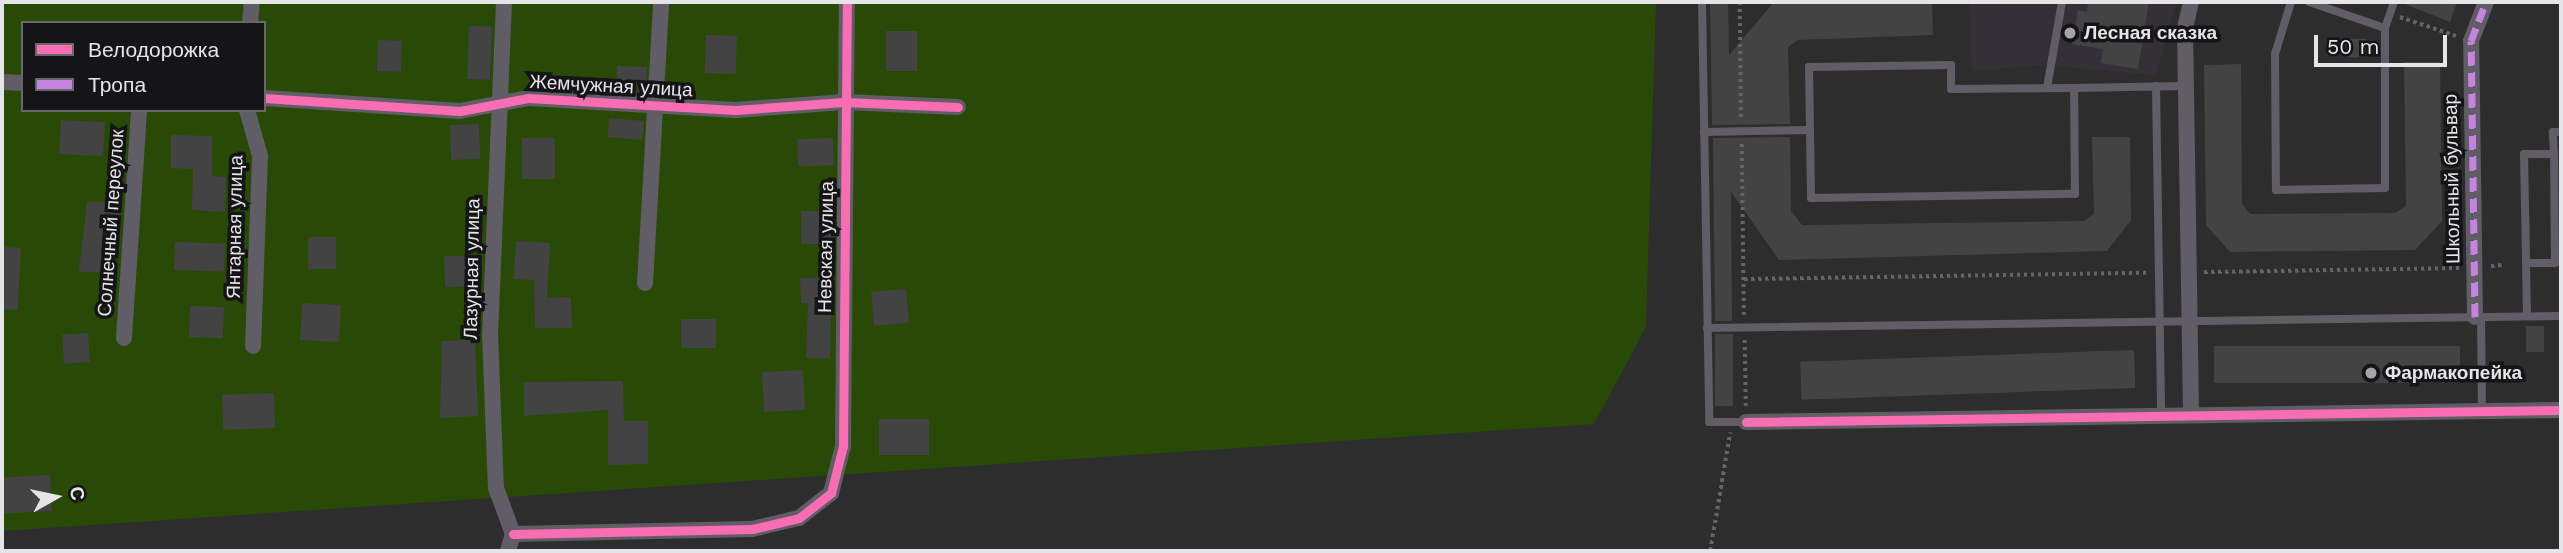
<!DOCTYPE html>
<meta charset="utf-8">
<style>
body{margin:0}
#map{position:relative;width:2563px;height:553px;overflow:hidden;background:#2d2d2e;font-family:"Work Sans",sans-serif}
div>[style]{position:absolute}
.built>*{inset:0;background:#343038}
.green>*{inset:0;background:#294906}
.building>*{inset:0;background:#444344;transform-origin:0 0}
.path>*{height:3.5px;margin-top:-1.75px;transform-origin:0;background:repeating-linear-gradient(90deg,#646367 0 3.5px,transparent 0 7px)}
.lane>*{height:8px;margin:-4px;padding:0 4px;transform-origin:4px;border-radius:4px;background:#615d66}
.street>*{height:16px;margin:-8px;padding:0 8px;transform-origin:8px;border-radius:8px;background:#615d66}
.quiet>*{height:7px;margin-top:-3.5px;transform-origin:0;background:repeating-linear-gradient(90deg,#c483df 0 14px,transparent 0 21px)}
.cycleway>*{height:9px;margin:-4.5px;padding:0 4.5px;transform-origin:4.5px;border-radius:4.5px;background:#f96db3}
.dots>*{width:19px;height:19px;translate:-50% -50%;box-sizing:border-box;border:4px solid #151416;border-radius:50%}
span{translate:-50% -50%;white-space:nowrap;text-align:center;line-height:1.15;-webkit-text-stroke:7px #151416;paint-order:stroke}
.poi-label{font-size:19px;color:#e5e4e6;font-weight:700}
.left{translate:0 -50%;text-align:left}
.street-label{font-size:19px;color:#e5e4e6}
.frame{position:absolute;inset:0;border:4px solid #e5e4e6;pointer-events:none}
.legend{position:absolute;left:21px;top:21px;width:245px;height:91px;box-sizing:border-box;background:#151416;border:2px solid #686769;margin:0;padding:9px 12px;list-style:none;font-size:21px;color:#e5e4e6}
.legend li{display:flex;align-items:center;gap:14px;height:35px}
.legend b{width:35px;border:2px solid #686769}
.north{position:absolute;left:21px;top:462px;width:70px;height:70px;-webkit-text-stroke:5px #151416;paint-order:stroke;rotate:81deg;font-size:19px;font-weight:700;line-height:28px;text-align:center;color:#e5e4e6}
.north::after{content:'';display:block;margin:auto;width:24px;height:32px;background:#e5e4e6;clip-path:polygon(50% 0,100% 100%,50% 72%,0 100%)}
.scale{position:absolute;left:2314px;top:35px;width:133px;height:32px;box-sizing:border-box;border:4px solid #e5e4e6;border-top:0;padding-left:9px;font-size:21px;line-height:24px;white-space:nowrap;color:#e5e4e6;-webkit-text-stroke:5px #151416;paint-order:stroke}
</style>
<div id="map">
<div class="built">
<i style="clip-path:polygon(1969px 2px,2176px 2px,2156px 75px,2042px 65px,1972px 71px)"></i>
</div>
<div class="green">
<i style="clip-path:polygon(evenodd,2px 2px,1656px 2px,1646px 327px,1594px 424px,2px 531px,2px 2px,23px 23px,264px 23px,264px 110px,23px 110px,23px 23px)"></i>
</div>
<div class="building">
<i style="clip-path:polygon(1710px 2px,1728px 2px,1729px 55px,1774px 2px,1932px 2px,1933px 35px,1798px 40px,1788px 47px,1790px 124px,1712px 125px)"></i>
<i style="clip-path:polygon(2088px 2px,2149px 2px,2138px 69px,2101px 63px,2103px 49px,2072px 44px,2078px 10px,2087px 12px)"></i>
<i style="clip-path:polygon(2400px 2px,2457px 2px,2450px 22px)"></i>
<i style="left:469px;top:26px;width:23px;height:53px;rotate:2deg"></i>
<i style="left:886px;top:31px;width:31px;height:40px"></i>
<i style="left:706px;top:35px;width:31px;height:38px;rotate:2deg"></i>
<i style="left:2348px;top:39px;width:18px;height:18px"></i>
<i style="left:378px;top:40px;width:24px;height:31px;rotate:2deg"></i>
<i style="clip-path:polygon(2404px 62px,2440px 62px,2442px 221px,2415px 250px,2230px 252px,2206px 225px,2204px 65px,2241px 64px,2242px 204px,2250px 214px,2395px 213px,2406px 206px)"></i>
<i style="left:617px;top:66px;width:30px;height:19px;rotate:2deg"></i>
<i style="left:609px;top:118px;width:35px;height:19px;rotate:5deg"></i>
<i style="left:61px;top:120px;width:44px;height:34px;rotate:3deg"></i>
<i style="left:479px;top:124px;width:35px;height:29px;rotate:88deg"></i>
<i style="clip-path:polygon(171px 135px,212px 136px,212px 176px,226px 177px,225px 212px,192px 210px,193px 169px,171px 168px)"></i>
<i style="clip-path:polygon(1790px 137px,1791px 211px,1802px 225px,2084px 221px,2094px 214px,2092px 137px,2130px 137px,2131px 220px,2107px 251px,1779px 260px,1731px 192px,1732px 321px,1715px 321px,1713px 138px)"></i>
<i style="left:522px;top:138px;width:33px;height:41px"></i>
<i style="left:833px;top:138px;width:27px;height:36px;rotate:88deg"></i>
<i style="clip-path:polygon(87px 202px,120px 202px,119px 231px,107px 231px,107px 272px,79px 272px)"></i>
<i style="left:801px;top:211px;width:31px;height:33px"></i>
<i style="left:308px;top:237px;width:28px;height:32px"></i>
<i style="clip-path:polygon(516px 241px,550px 243px,547px 298px,571px 297px,572px 328px,535px 328px,534px 280px,514px 279px)"></i>
<i style="left:175px;top:242px;width:50px;height:28px;rotate:2deg"></i>
<i style="left:2px;top:247px;width:19px;height:62px;rotate:3deg"></i>
<i style="left:480px;top:255px;width:31px;height:36px;rotate:88deg"></i>
<i style="clip-path:polygon(832px 277px,830px 358px,806px 358px,808px 303px,801px 303px,800px 278px)"></i>
<i style="left:906px;top:289px;width:34px;height:35px;rotate:85deg"></i>
<i style="left:302px;top:303px;width:39px;height:37px;rotate:3deg"></i>
<i style="left:190px;top:306px;width:34px;height:31px;rotate:2deg"></i>
<i style="left:716px;top:319px;width:29px;height:35px;rotate:90deg"></i>
<i style="left:2526px;top:326px;width:18px;height:26px"></i>
<i style="left:88px;top:333px;width:29px;height:26px;rotate:86deg"></i>
<i style="left:1715px;top:334px;width:18px;height:72px"></i>
<i style="clip-path:polygon(475px 340px,478px 416px,440px 418px,442px 341px)"></i>
<i style="left:2460px;top:346px;width:37px;height:246px;rotate:90deg"></i>
<i style="left:2134px;top:350px;width:38px;height:334px;rotate:88deg"></i>
<i style="left:803px;top:370px;width:40px;height:41px;rotate:87deg"></i>
<i style="clip-path:polygon(623px 381px,624px 421px,648px 421px,648px 464px,608px 465px,608px 410px,524px 416px,524px 382px)"></i>
<i style="left:274px;top:393px;width:35px;height:52px;rotate:88deg"></i>
<i style="left:929px;top:419px;width:36px;height:50px;rotate:90deg"></i>
<i style="left:50px;top:475px;width:36px;height:48px;rotate:87deg"></i>
</div>
<div class="path">
<i style="left:1740px;top:2px;width:117px;rotate:89.5deg"></i>
<i style="left:2400px;top:17px;width:59px;rotate:18.7deg"></i>
<i style="left:1742px;top:144px;width:171px;rotate:89.3deg"></i>
<i style="left:2491px;top:266px;width:11px;rotate:-5deg"></i>
<i style="left:2204px;top:272px;width:255px;rotate:-0.9deg"></i>
<i style="left:1744px;top:279px;width:404px;rotate:-0.9deg"></i>
<i style="left:1745px;top:340px;width:66px;rotate:89.1deg"></i>
<i style="left:1710px;top:551px;width:120px;rotate:-80.4deg"></i>
</div>
<div class="lane">
<i style="left:1702px;top:2px;width:420px;rotate:89deg"></i>
<i style="left:1709px;top:422px;width:37px"></i>
<i style="left:2291px;top:2px;width:54px;rotate:107.1deg"></i>
<i style="left:2275px;top:54px;width:136px;rotate:89.6deg"></i>
<i style="left:2276px;top:190px;width:109px;rotate:-1.1deg"></i>
<i style="left:2385px;top:188px;width:160px;rotate:-90deg"></i>
<i style="left:2385px;top:28px;width:28px;rotate:-71deg"></i>
<i style="left:2309px;top:2px;width:80px;rotate:18.9deg"></i>
<i style="left:2156px;top:86px;width:330px;rotate:89.1deg"></i>
<i style="left:2047px;top:88px;width:87px;rotate:-80.1deg"></i>
<i style="left:2074px;top:88px;width:123px;rotate:179.5deg"></i>
<i style="left:1951px;top:89px;width:24px;rotate:-90deg"></i>
<i style="left:1951px;top:65px;width:142px;rotate:179.2deg"></i>
<i style="left:1809px;top:67px;width:131px;rotate:89.1deg"></i>
<i style="left:1811px;top:198px;width:264px;rotate:-0.9deg"></i>
<i style="left:2075px;top:194px;width:106px;rotate:-90.5deg"></i>
<i style="left:2074px;top:88px;width:112px;rotate:-1deg"></i>
<i style="left:1704px;top:132px;width:106px;rotate:-1.1deg"></i>
<i style="left:2554px;top:154px;width:22px;rotate:-93deg"></i>
<i style="left:2553px;top:132px;width:8px"></i>
<i style="left:2526px;top:263px;width:29px"></i>
<i style="left:2555px;top:263px;width:109px;rotate:-90.5deg"></i>
<i style="left:2554px;top:154px;width:30px;rotate:180deg"></i>
<i style="left:2524px;top:154px;width:109px;rotate:88.9deg"></i>
<i style="left:2526px;top:263px;width:53px;rotate:88.9deg"></i>
<i style="left:2481px;top:317px;width:94px;rotate:89.4deg"></i>
<i style="left:1707px;top:328px;width:854px;rotate:-0.81deg"></i>
</div>
<div class="street">
<i style="left:504px;top:2px;width:331px;rotate:92.4deg"></i>
<i style="left:490px;top:333px;width:155px;rotate:87.8deg"></i>
<i style="left:496px;top:488px;width:49px;rotate:69.7deg"></i>
<i style="left:2191px;top:2px;width:28px;rotate:103deg"></i>
<i style="left:2185px;top:29px;width:386px;rotate:89.1deg"></i>
<i style="left:250px;top:23px;width:21px;rotate:-85deg"></i>
<i style="left:2px;top:82px;width:21px;rotate:3deg"></i>
<i style="left:264px;top:98px;width:196px;rotate:3.8deg"></i>
<i style="left:460px;top:111px;width:69px;rotate:-10.8deg"></i>
<i style="left:528px;top:98px;width:207px;rotate:3.3deg"></i>
<i style="left:735px;top:110px;width:109px;rotate:-4.2deg"></i>
<i style="left:844px;top:102px;width:114px;rotate:2.5deg"></i>
<i style="left:247px;top:110px;width:48px;rotate:74.2deg"></i>
<i style="left:260px;top:156px;width:190px;rotate:92.1deg"></i>
<i style="left:645px;top:283px;width:281px;rotate:-86.7deg"></i>
<i style="left:2475px;top:317px;width:276px;rotate:-90.8deg"></i>
<i style="left:2471px;top:41px;width:42px;rotate:-69deg"></i>
<i style="left:124px;top:338px;width:228px;rotate:-86.2deg"></i>
<i style="left:1746px;top:422px;width:815px;rotate:-0.84deg"></i>
<i style="left:513px;top:534px;width:239px;rotate:-1.2deg"></i>
<i style="left:752px;top:529px;width:48px;rotate:-13.2deg"></i>
<i style="left:799px;top:518px;width:41px;rotate:-38deg"></i>
<i style="left:831px;top:493px;width:49px;rotate:-75.7deg"></i>
<i style="left:843px;top:446px;width:444px;rotate:-89.5deg"></i>
<i style="left:508px;top:551px;width:18px;rotate:-74deg"></i>
</div>
<div class="quiet">
<i style="left:2475px;top:317px;width:276px;rotate:-90.8deg"></i>
<i style="left:2471px;top:41px;width:42px;rotate:-69deg"></i>
</div>
<div class="cycleway">
<i style="left:264px;top:98px;width:196px;rotate:3.8deg"></i>
<i style="left:460px;top:111px;width:69px;rotate:-10.8deg"></i>
<i style="left:528px;top:98px;width:207px;rotate:3.3deg"></i>
<i style="left:735px;top:110px;width:109px;rotate:-4.2deg"></i>
<i style="left:844px;top:102px;width:114px;rotate:2.5deg"></i>
<i style="left:1746px;top:422px;width:815px;rotate:-0.84deg"></i>
<i style="left:513px;top:534px;width:239px;rotate:-1.2deg"></i>
<i style="left:752px;top:529px;width:48px;rotate:-13.2deg"></i>
<i style="left:799px;top:518px;width:41px;rotate:-38deg"></i>
<i style="left:831px;top:493px;width:49px;rotate:-75.7deg"></i>
<i style="left:843px;top:446px;width:444px;rotate:-89.5deg"></i>
</div>
<div class="dots">
<i style="left:2070px;top:33px;background:#a5a4a6"></i>
<i style="left:2371px;top:373px;background:#a5a4a6"></i>
</div>
<div class="poi-label">
<span class="left" style="left:2084px;top:33px">Лесная сказка</span>
<span class="left" style="left:2385px;top:373px">Фармакопейка</span>
</div>
<div class="street-label">
<span style="left:611px;top:86px;rotate:3deg">Жемчужная улица</span>
<span style="left:2452px;top:179px;rotate:-91deg">Школьный бульвар</span>
<span style="left:111px;top:223px;rotate:-86deg">Солнечный переулок</span>
<span style="left:235px;top:227px;rotate:-89deg">Янтарная улица</span>
<span style="left:826px;top:247px;rotate:-89deg">Невская улица</span>
<span style="left:472px;top:269px;rotate:-89deg">Лазурная улица</span>
</div>
<div class="frame"></div>
<ul class="legend">
<li><b style="height:9px;background:#f96db3"></b>Велодорожка</li>
<li><b style="height:9px;background:#c483df"></b>Тропа</li>
</ul>
<div class="north">С</div>
<div class="scale">50 m</div>
</div>
